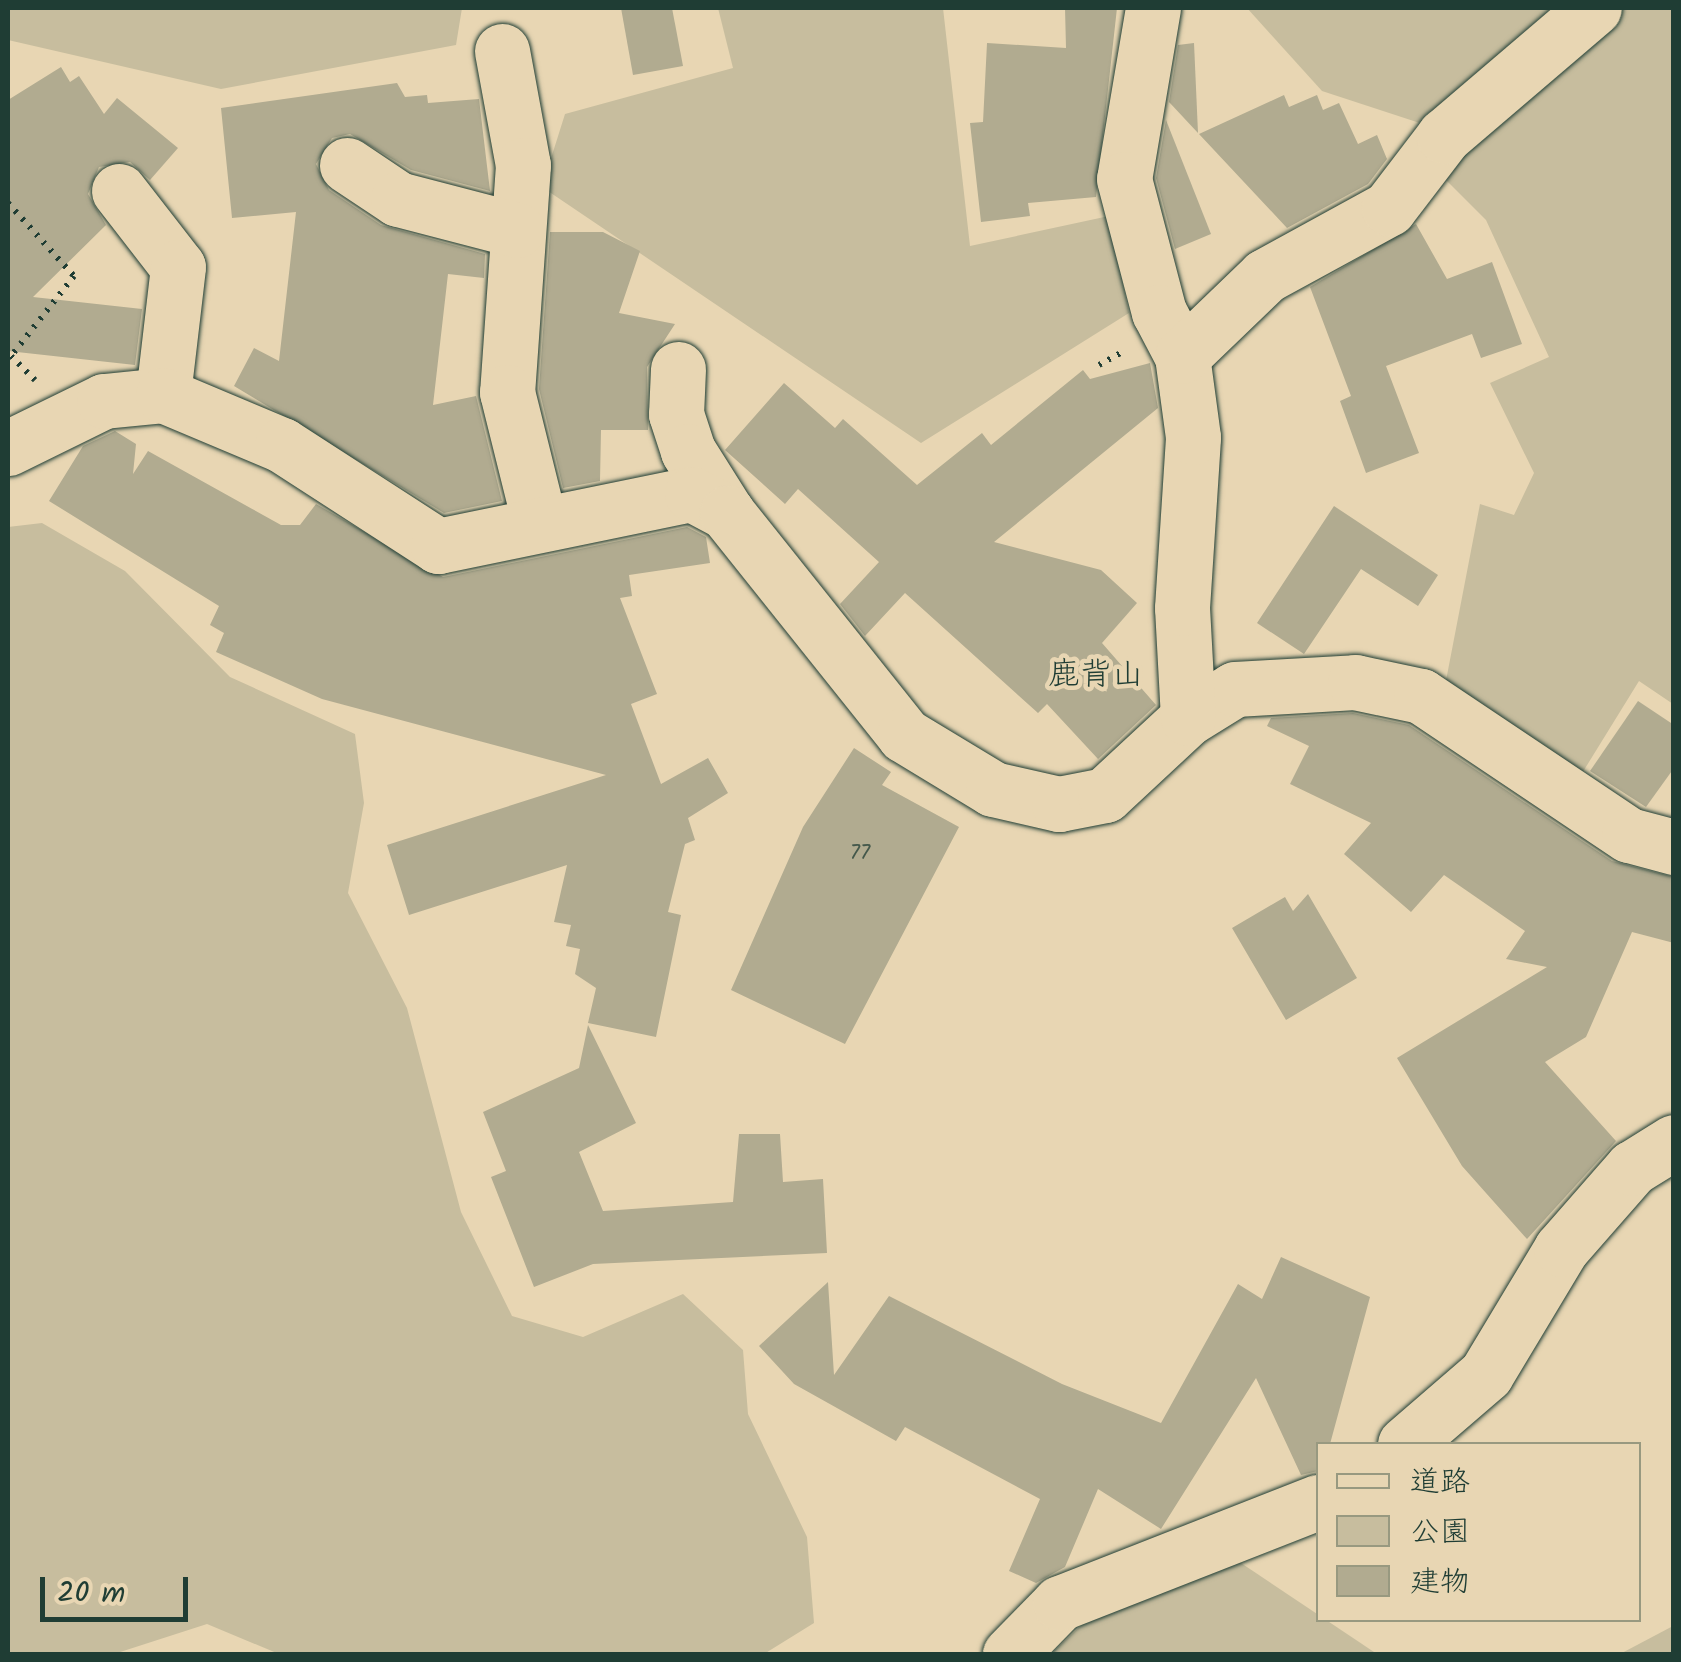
<!DOCTYPE html>
<meta charset="utf-8">
<style>
body{margin:0}
#map{position:relative;width:1681px;height:1662px;overflow:hidden;background:#e8d6b3;font-family:Kalam,"Klee One",sans-serif}
div>[style]{position:absolute}
.green>*{inset:0;background:#c7bd9e}
.building>*{inset:0;background:#b1ab90}
.path>*{height:6px;margin-top:-3px;transform-origin:0;background:repeating-linear-gradient(90deg,#1f3d34 0 2.5px,transparent 0 10.5px)}
.roads{filter:drop-shadow(0 0 2px #1f3d34) drop-shadow(0 0 2px #1f3d34)}
.minor>*{height:55px;margin:-27.5px;padding:0 27.5px;transform-origin:27.5px;border-radius:27.5px;background:#e8d6b3}
span{translate:-50% -50%;white-space:nowrap;text-align:center;line-height:1.15;-webkit-text-stroke:9px #e8d6b3;paint-order:stroke}
.number-label{font-size:22px;color:#44584b}
.number-label span{-webkit-text-stroke-width:0}
.quarter-label{font-size:32px;color:#1f3d34}
.frame{position:absolute;inset:0;border:10px solid #1f3d34;pointer-events:none}
.legend{position:absolute;left:1316px;top:1442px;width:325px;height:180px;box-sizing:border-box;background:#e8d6b3;border:2px solid #989980;margin:0;padding:12px 18px;list-style:none;font-size:30px;color:#1f3d34}
.legend li{display:flex;align-items:center;gap:20px;height:50px}
.legend b{width:50px;border:2px solid #989980}
.scale{position:absolute;left:40px;top:1577px;width:148px;height:45px;box-sizing:border-box;border:5px solid #1f3d34;border-top:0;padding-left:12px;font-size:30px;line-height:35px;white-space:nowrap;color:#1f3d34;-webkit-text-stroke:8px #e8d6b3;paint-order:stroke}
</style>
<div id="map">
<div class="green">
<i style="clip-path:polygon(8px 8px,462px 8px,456px 45px,221px 89px,8px 40px)"></i>
<i style="clip-path:polygon(718px 8px,943px 8px,970px 246px,1109px 216px,1129px 313px,921px 443px,542px 187px,565px 114px,733px 68px)"></i>
<i style="clip-path:polygon(1247px 8px,1577px 8px,1435px 128px,1322px 91px)"></i>
<i style="clip-path:polygon(1611px 8px,1673px 8px,1673px 704px,1639px 681px,1576px 783px,1444px 691px,1480px 504px,1514px 515px,1534px 473px,1490px 383px,1549px 357px,1486px 220px,1439px 173px)"></i>
<i style="clip-path:polygon(42px 523px,125px 571px,230px 677px,355px 734px,364px 803px,348px 893px,407px 1008px,461px 1212px,512px 1316px,583px 1337px,683px 1294px,743px 1350px,748px 1414px,807px 1537px,814px 1623px,764px 1654px,279px 1654px,207px 1624px,114px 1654px,8px 1654px,8px 527px)"></i>
<i style="clip-path:polygon(1223px 1551px,1377px 1654px,1051px 1654px,1086px 1621px)"></i>
<i style="clip-path:polygon(1673px 1626px,1673px 1654px,1620px 1654px)"></i>
</div>
<div class="building">
<i style="clip-path:polygon(621px 8px,672px 8px,683px 66px,633px 75px)"></i>
<i style="clip-path:polygon(1065px 8px,1117px 8px,1096px 197px,1028px 203px,1030px 216px,981px 222px,970px 123px,983px 122px,987px 43px,1066px 48px)"></i>
<i style="clip-path:polygon(1194px 43px,1198px 133px,1169px 102px,1178px 45px)"></i>
<i style="clip-path:polygon(61px 67px,70px 82px,79px 76px,104px 114px,117px 98px,178px 148px,150px 180px,130px 162px,99px 167px,88px 194px,106px 225px,33px 297px,142px 309px,135px 365px,8px 351px,8px 100px)"></i>
<i style="clip-path:polygon(397px 83px,405px 97px,427px 95px,428px 103px,479px 99px,490px 191px,411px 170px,350px 134px,332px 138px,316px 164px,329px 190px,381px 225px,485px 254px,484px 278px,448px 274px,433px 405px,476px 396px,502px 501px,444px 513px,234px 386px,254px 348px,279px 361px,296px 212px,232px 218px,221px 108px)"></i>
<i style="clip-path:polygon(1284px 95px,1289px 107px,1317px 95px,1323px 110px,1339px 103px,1358px 144px,1377px 135px,1387px 159px,1368px 184px,1287px 228px,1199px 134px)"></i>
<i style="clip-path:polygon(1166px 120px,1211px 234px,1175px 249px,1156px 178px)"></i>
<i style="clip-path:polygon(1416px 224px,1447px 279px,1492px 262px,1522px 344px,1481px 358px,1472px 334px,1386px 366px,1419px 453px,1366px 473px,1340px 401px,1351px 396px,1310px 287px)"></i>
<i style="clip-path:polygon(550px 232px,603px 232px,640px 251px,619px 313px,675px 324px,647px 367px,648px 430px,601px 430px,600px 481px,563px 488px,539px 389px)"></i>
<i style="clip-path:polygon(1150px 363px,1158px 408px,994px 542px,1101px 570px,1137px 603px,1102px 643px,1156px 705px,1098px 759px,1047px 704px,1038px 713px,905px 593px,865px 636px,840px 604px,879px 562px,798px 489px,785px 504px,725px 450px,784px 383px,835px 428px,843px 419px,917px 485px,982px 433px,991px 445px,1083px 370px,1090px 379px)"></i>
<i style="clip-path:polygon(115px 431px,136px 444px,133px 474px,148px 451px,281px 525px,300px 525px,316px 504px,443px 577px,687px 527px,706px 537px,710px 563px,629px 575px,632px 596px,620px 598px,657px 694px,631px 704px,661px 784px,708px 758px,728px 793px,688px 818px,695px 840px,685px 844px,668px 912px,681px 915px,656px 1037px,588px 1023px,596px 988px,575px 974px,580px 949px,566px 946px,571px 925px,554px 922px,567px 865px,409px 915px,387px 845px,606px 775px,322px 699px,216px 652px,224px 633px,210px 625px,219px 606px,49px 501px,83px 446px)"></i>
<i style="clip-path:polygon(1334px 506px,1438px 575px,1418px 606px,1361px 569px,1304px 654px,1257px 623px)"></i>
<i style="clip-path:polygon(1638px 701px,1674px 725px,1674px 768px,1646px 807px,1590px 771px)"></i>
<i style="clip-path:polygon(1353px 713px,1409px 725px,1612px 861px,1674px 877px,1674px 943px,1632px 932px,1586px 1037px,1545px 1062px,1616px 1141px,1527px 1239px,1462px 1166px,1397px 1058px,1547px 967px,1506px 959px,1525px 931px,1444px 875px,1411px 912px,1344px 854px,1371px 823px,1290px 784px,1309px 746px,1267px 726px,1271px 718px)"></i>
<i style="clip-path:polygon(854px 748px,891px 772px,882px 785px,959px 827px,845px 1044px,731px 990px,803px 827px)"></i>
<i style="clip-path:polygon(1308px 894px,1357px 978px,1286px 1020px,1232px 928px,1285px 897px,1293px 911px)"></i>
<i style="clip-path:polygon(588px 1025px,636px 1123px,579px 1152px,603px 1211px,733px 1202px,739px 1134px,780px 1134px,783px 1182px,823px 1179px,827px 1253px,593px 1264px,534px 1287px,491px 1177px,506px 1171px,483px 1112px,579px 1068px)"></i>
<i style="clip-path:polygon(1281px 1257px,1370px 1297px,1330px 1444px,1318px 1444px,1318px 1471px,1301px 1475px,1256px 1378px,1161px 1529px,1098px 1489px,1065px 1567px,1036px 1583px,1009px 1571px,1040px 1499px,905px 1427px,896px 1441px,794px 1384px,759px 1346px,828px 1282px,834px 1375px,889px 1296px,1062px 1384px,1161px 1423px,1238px 1284px,1262px 1299px)"></i>
</div>
<div class="path">
<i style="left:8px;top:203px;width:98px;rotate:47.9deg"></i>
<i style="left:74px;top:276px;width:102px;rotate:128.2deg"></i>
<i style="left:11px;top:356px;width:34px;rotate:45deg"></i>
<i style="left:1099px;top:365px;width:29px;rotate:-29deg"></i>
</div>
<div class="roads">
<div class="minor">
<i style="left:1153px;top:8px;width:173px;rotate:99.6deg"></i>
<i style="left:1124px;top:179px;width:138px;rotate:75.3deg"></i>
<i style="left:1159px;top:312px;width:50px;rotate:62.4deg"></i>
<i style="left:502px;top:51px;width:116px;rotate:79.6deg"></i>
<i style="left:523px;top:165px;width:228px;rotate:94deg"></i>
<i style="left:507px;top:392px;width:132px;rotate:76deg"></i>
<i style="left:347px;top:165px;width:61px;rotate:33.7deg"></i>
<i style="left:398px;top:199px;width:123px;rotate:14.6deg"></i>
<i style="left:119px;top:191px;width:96px;rotate:52.2deg"></i>
<i style="left:178px;top:267px;width:129px;rotate:96.7deg"></i>
<i style="left:678px;top:369px;width:45px;rotate:92.5deg"></i>
<i style="left:676px;top:414px;width:39px;rotate:72deg"></i>
<i style="left:688px;top:451px;width:73px;rotate:57.8deg"></i>
<i style="left:8px;top:448px;width:107px;rotate:-26.1deg"></i>
<i style="left:104px;top:401px;width:59px;rotate:-5.8deg"></i>
<i style="left:163px;top:395px;width:129px;rotate:22.8deg"></i>
<i style="left:282px;top:445px;width:186px;rotate:32.9deg"></i>
<i style="left:438px;top:546px;width:259px;rotate:-11.6deg"></i>
<i style="left:692px;top:494px;width:40px;rotate:28deg"></i>
<i style="left:727px;top:513px;width:284px;rotate:51.4deg"></i>
<i style="left:904px;top:735px;width:104px;rotate:31.2deg"></i>
<i style="left:993px;top:789px;width:68px;rotate:12.8deg"></i>
<i style="left:1059px;top:804px;width:47px;rotate:-11.1deg"></i>
<i style="left:1105px;top:795px;width:113px;rotate:-42.9deg"></i>
<i style="left:1188px;top:718px;width:55px;rotate:-31.7deg"></i>
<i style="left:1235px;top:689px;width:120px;rotate:-3.3deg"></i>
<i style="left:1355px;top:682px;width:67px;rotate:12deg"></i>
<i style="left:1421px;top:696px;width:250px;rotate:33.8deg"></i>
<i style="left:1629px;top:835px;width:47px;rotate:14.9deg"></i>
<i style="left:1188px;top:718px;width:110px;rotate:-93.1deg"></i>
<i style="left:1182px;top:608px;width:171px;rotate:-86.3deg"></i>
<i style="left:1193px;top:437px;width:82px;rotate:-97.7deg"></i>
<i style="left:1182px;top:356px;width:115px;rotate:-43.9deg"></i>
<i style="left:1265px;top:276px;width:141px;rotate:-28.7deg"></i>
<i style="left:1389px;top:208px;width:91px;rotate:-52.6deg"></i>
<i style="left:1444px;top:136px;width:197px;rotate:-40.5deg"></i>
<i style="left:1405px;top:1444px;width:107px;rotate:-40.8deg"></i>
<i style="left:1486px;top:1374px;width:146px;rotate:-59deg"></i>
<i style="left:1561px;top:1249px;width:108px;rotate:-48.8deg"></i>
<i style="left:1632px;top:1168px;width:49px;rotate:-31.8deg"></i>
<i style="left:1010px;top:1654px;width:71px;rotate:-45.6deg"></i>
<i style="left:1060px;top:1603px;width:277px;rotate:-21.4deg"></i>
</div>
</div>
<div class="number-label">
<span style="left:860px;top:854px">77</span>
</div>
<div class="quarter-label">
<span style="left:1096px;top:676px">鹿背山</span>
</div>
<div class="frame"></div>
<ul class="legend">
<li><b style="height:12px;background:#e8d6b3"></b>道路</li>
<li><b style="height:28px;background:#c7bd9e"></b>公園</li>
<li><b style="height:28px;background:#b1ab90"></b>建物</li>
</ul>
<div class="scale">20 m</div>
</div>
